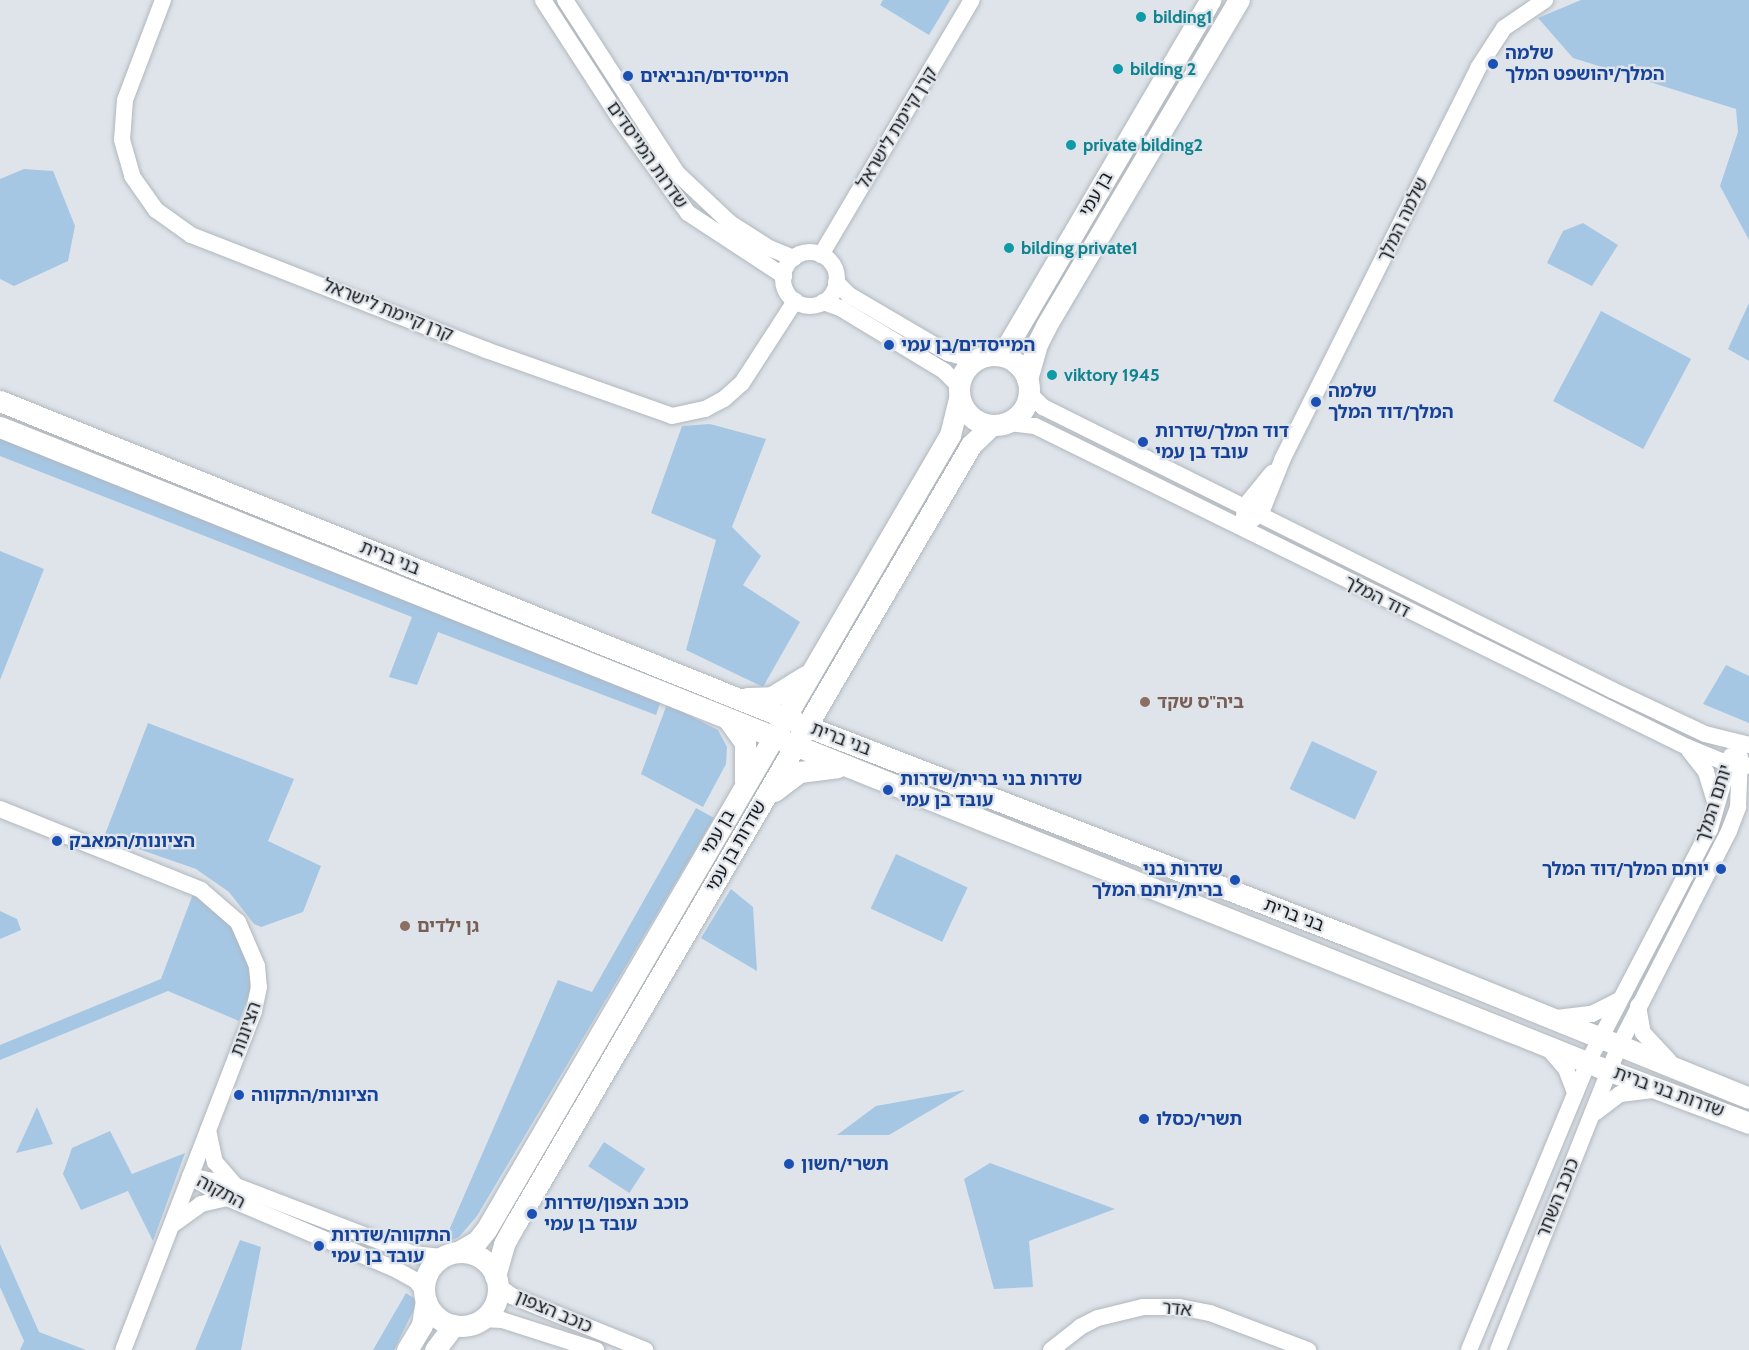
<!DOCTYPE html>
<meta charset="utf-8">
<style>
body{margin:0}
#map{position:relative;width:1749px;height:1350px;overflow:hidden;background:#dee4ea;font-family:Cabin,"Noto Sans Hebrew",sans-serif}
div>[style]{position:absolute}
.green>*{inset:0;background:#a6c7e4;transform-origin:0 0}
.roads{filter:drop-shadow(0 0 2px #b1b7bd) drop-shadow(0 0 2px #b1b7bd)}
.minor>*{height:16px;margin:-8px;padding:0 8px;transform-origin:8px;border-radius:8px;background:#fff}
.minor>.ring{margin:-8px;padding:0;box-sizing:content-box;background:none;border:16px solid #fff;border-radius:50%}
.major>*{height:21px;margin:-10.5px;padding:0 10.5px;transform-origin:10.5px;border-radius:10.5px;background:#fff}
.major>.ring{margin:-10.5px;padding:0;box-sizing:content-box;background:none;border:21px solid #fff;border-radius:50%}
.dots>*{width:16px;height:16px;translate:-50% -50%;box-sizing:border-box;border:3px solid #dee4ea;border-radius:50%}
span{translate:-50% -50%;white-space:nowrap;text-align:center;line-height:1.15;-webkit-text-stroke:4.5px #dee4ea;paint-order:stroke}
.culture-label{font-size:18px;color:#0d838f;font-weight:700}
.left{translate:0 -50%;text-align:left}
.transit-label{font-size:18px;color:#164399;font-weight:700}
.right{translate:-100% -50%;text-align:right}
.street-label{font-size:18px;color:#17191b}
.education-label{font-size:18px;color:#785e54;font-weight:700}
</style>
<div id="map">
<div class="green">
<i style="clip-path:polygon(883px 0,950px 0,929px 35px,880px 5px)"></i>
<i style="clip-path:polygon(1581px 0,1749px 0,1749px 240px,1720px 186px,1738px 132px,1736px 109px,1573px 58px,1538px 18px)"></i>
<i style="clip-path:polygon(24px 169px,53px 171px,75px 226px,68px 261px,14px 286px,0 279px,0 179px)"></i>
<i style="clip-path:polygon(1583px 223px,1618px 245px,1592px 286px,1547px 263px,1563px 231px)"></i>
<i style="clip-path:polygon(1749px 303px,1749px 361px,1728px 349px)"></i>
<i style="left:1601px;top:311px;width:102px;height:102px;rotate:28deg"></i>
<i style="clip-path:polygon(710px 424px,766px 439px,732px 527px,761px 556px,743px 585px,800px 622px,763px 687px,686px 650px,716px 540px,651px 513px,682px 426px)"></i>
<i style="clip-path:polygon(0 433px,662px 698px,656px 715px,438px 632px,417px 685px,389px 677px,412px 617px,0 456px)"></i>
<i style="clip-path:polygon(0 551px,44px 569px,0 680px)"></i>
<i style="clip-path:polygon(1726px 665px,1749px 676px,1749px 723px,1703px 704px)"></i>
<i style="clip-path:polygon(667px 704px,718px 730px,727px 747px,726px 764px,703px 807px,641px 774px)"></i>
<i style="clip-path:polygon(148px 723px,294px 779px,268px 841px,321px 866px,303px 912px,261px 927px,254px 924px,229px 892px,196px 869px,104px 837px)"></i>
<i style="left:1312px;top:741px;width:72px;height:53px;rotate:25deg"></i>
<i style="clip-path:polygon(696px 808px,714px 818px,477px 1216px,459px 1237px,443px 1244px,558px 980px,592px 992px)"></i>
<i style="left:896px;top:854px;width:79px;height:60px;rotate:25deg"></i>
<i style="clip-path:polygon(731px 889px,753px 907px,757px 971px,701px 938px)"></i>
<i style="clip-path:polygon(193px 894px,213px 903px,235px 930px,247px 957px,251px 990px,239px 1021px,168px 991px,0 1060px,0 1045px,161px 979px)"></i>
<i style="clip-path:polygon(0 911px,17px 919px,21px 930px,0 939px)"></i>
<i style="clip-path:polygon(965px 1090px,889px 1135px,837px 1135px,876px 1106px)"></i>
<i style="clip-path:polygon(37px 1107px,53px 1144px,16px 1153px)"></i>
<i style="clip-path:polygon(110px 1131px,132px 1174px,185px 1153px,153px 1241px,128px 1191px,81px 1210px,63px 1174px,72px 1148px)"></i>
<i style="left:604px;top:1142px;width:49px;height:29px;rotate:33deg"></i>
<i style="clip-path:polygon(990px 1163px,1115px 1209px,1029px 1241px,1033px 1287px,994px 1289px,964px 1179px)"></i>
<i style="clip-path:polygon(240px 1240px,261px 1247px,241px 1350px,195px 1350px)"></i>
<i style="clip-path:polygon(0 1244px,39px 1332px,86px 1350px,20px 1350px,24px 1341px,0 1287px)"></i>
<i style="clip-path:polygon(406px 1293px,418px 1301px,394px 1350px,373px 1350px)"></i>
</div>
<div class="roads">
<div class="minor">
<i style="left:163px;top:0;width:107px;rotate:110.8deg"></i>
<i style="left:125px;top:100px;width:40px;rotate:94.3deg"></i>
<i style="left:122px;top:140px;width:37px;rotate:74deg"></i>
<i style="left:132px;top:176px;width:42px;rotate:54.8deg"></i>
<i style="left:156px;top:210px;width:43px;rotate:35.5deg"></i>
<i style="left:191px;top:235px;width:317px;rotate:21.3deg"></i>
<i style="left:486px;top:350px;width:197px;rotate:19.5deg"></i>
<i style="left:672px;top:416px;width:34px;rotate:-12deg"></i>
<i style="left:705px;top:409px;width:21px;rotate:-28deg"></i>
<i style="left:724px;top:399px;width:24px;rotate:-42deg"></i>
<i style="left:742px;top:383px;width:98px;rotate:-57.1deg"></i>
<i style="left:543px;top:0;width:142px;rotate:57.1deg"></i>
<i style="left:620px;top:119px;width:116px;rotate:54.1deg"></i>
<i style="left:688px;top:213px;width:115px;rotate:33.3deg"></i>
<i style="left:565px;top:0;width:206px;rotate:57.1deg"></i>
<i style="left:677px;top:173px;width:73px;rotate:43.3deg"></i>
<i style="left:730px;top:223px;width:46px;rotate:32.7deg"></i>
<i style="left:769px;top:248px;width:27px;rotate:22deg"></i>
<i class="ring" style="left:783px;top:252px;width:38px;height:38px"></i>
<i style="left:821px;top:255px;width:296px;rotate:-59.4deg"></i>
<i style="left:836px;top:282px;width:18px;rotate:45deg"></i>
<i style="left:849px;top:295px;width:115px;rotate:30.4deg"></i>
<i style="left:948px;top:353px;width:28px;rotate:15deg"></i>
<i style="left:823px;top:302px;width:18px;rotate:19deg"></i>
<i style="left:840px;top:308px;width:122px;rotate:31.2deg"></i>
<i style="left:944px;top:371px;width:21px;rotate:45deg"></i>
<i style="left:1029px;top:393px;width:20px;rotate:45deg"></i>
<i style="left:1043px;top:407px;width:635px;rotate:26.44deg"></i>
<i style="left:1612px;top:690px;width:103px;rotate:25.3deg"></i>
<i style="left:1705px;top:734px;width:45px;rotate:14deg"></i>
<i style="left:1009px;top:423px;width:26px;rotate:7deg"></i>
<i style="left:1035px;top:426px;width:727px;rotate:26.21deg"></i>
<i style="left:1687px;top:747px;width:42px;rotate:22.3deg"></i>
<i style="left:1726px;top:763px;width:23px;rotate:7deg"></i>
<i style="left:1244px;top:516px;width:10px;rotate:-84deg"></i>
<i style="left:1245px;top:506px;width:43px;rotate:-50.7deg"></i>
<i style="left:1253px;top:519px;width:10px;rotate:-37deg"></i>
<i style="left:1261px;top:513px;width:59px;rotate:-68.2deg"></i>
<i style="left:1283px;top:458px;width:436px;rotate:-63.4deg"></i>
<i style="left:1478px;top:68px;width:48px;rotate:-57deg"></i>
<i style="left:1504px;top:28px;width:50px;rotate:-34.3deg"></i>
<i style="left:1689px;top:750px;width:28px;rotate:52deg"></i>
<i style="left:1706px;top:772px;width:30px;rotate:73deg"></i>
<i style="left:0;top:809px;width:217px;rotate:21.9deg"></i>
<i style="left:201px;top:890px;width:49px;rotate:40.9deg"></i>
<i style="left:238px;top:922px;width:48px;rotate:66.6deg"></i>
<i style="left:257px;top:966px;width:21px;rotate:85deg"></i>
<i style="left:259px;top:987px;width:25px;rotate:102deg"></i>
<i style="left:254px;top:1011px;width:363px;rotate:111.1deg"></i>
<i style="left:1638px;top:1006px;width:27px;rotate:80deg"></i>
<i style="left:1643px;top:1033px;width:38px;rotate:47deg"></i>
<i style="left:1557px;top:1018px;width:35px;rotate:-7deg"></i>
<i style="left:1592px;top:1014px;width:31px;rotate:-27deg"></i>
<i style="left:1548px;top:1048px;width:28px;rotate:49deg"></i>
<i style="left:1566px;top:1069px;width:26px;rotate:69deg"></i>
<i style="left:1596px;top:1112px;width:30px;rotate:-37deg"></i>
<i style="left:1620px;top:1094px;width:33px;rotate:-7deg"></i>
<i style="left:208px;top:1130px;width:33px;rotate:78deg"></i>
<i style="left:215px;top:1162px;width:32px;rotate:49deg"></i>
<i style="left:190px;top:1176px;width:47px;rotate:12.3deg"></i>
<i style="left:236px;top:1186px;width:190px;rotate:21deg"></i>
<i style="left:413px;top:1254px;width:29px;rotate:6deg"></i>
<i style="left:196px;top:1180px;width:36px;rotate:30deg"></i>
<i style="left:227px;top:1198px;width:180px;rotate:22.9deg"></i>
<i style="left:393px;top:1268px;width:26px;rotate:29deg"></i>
<i style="left:416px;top:1281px;width:13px;rotate:51deg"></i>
<i style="left:175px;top:1223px;width:32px;rotate:-36deg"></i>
<i style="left:201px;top:1204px;width:27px;rotate:-13deg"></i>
<i style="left:497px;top:1285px;width:19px;rotate:36deg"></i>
<i style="left:512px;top:1296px;width:144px;rotate:22.1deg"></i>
<i style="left:482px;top:1319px;width:20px;rotate:3deg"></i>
<i style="left:502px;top:1320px;width:99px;rotate:17.7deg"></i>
<i style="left:1051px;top:1350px;width:37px;rotate:-38deg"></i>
<i style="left:1080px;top:1327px;width:20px;rotate:-27deg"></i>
<i style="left:1098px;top:1318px;width:46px;rotate:-13.7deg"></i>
<i style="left:1143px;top:1307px;width:36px"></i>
<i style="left:1179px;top:1307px;width:32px;rotate:11deg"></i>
<i style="left:1210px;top:1313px;width:105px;rotate:20.7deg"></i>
<i style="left:1469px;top:1350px;width:312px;rotate:-67.5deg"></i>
<i style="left:1588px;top:1062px;width:263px;rotate:-62.4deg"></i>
<i style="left:1710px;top:829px;width:76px;rotate:-74deg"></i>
<i style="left:1498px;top:1350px;width:327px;rotate:-68.3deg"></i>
<i style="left:1619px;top:1046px;width:242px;rotate:-62.9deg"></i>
<i style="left:1729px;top:831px;width:26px;rotate:-69deg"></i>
<i style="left:1738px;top:807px;width:50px;rotate:-87.7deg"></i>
</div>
<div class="major">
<i class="ring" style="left:959px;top:355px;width:49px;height:49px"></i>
<i style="left:998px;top:355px;width:16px;rotate:-47deg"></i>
<i style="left:1009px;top:343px;width:398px;rotate:-59.6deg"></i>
<i style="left:1027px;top:379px;width:36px;rotate:-74deg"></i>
<i style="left:1037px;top:344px;width:20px;rotate:-63deg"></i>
<i style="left:1046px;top:326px;width:379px;rotate:-59.4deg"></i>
<i style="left:0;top:401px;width:869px;rotate:21.96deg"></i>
<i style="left:806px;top:726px;width:584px;rotate:21.16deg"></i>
<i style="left:1351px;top:937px;width:429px;rotate:22deg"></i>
<i style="left:0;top:427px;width:1725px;rotate:21.81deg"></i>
<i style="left:1602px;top:1068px;width:157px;rotate:20.5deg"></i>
<i style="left:747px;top:698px;width:25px;rotate:-2deg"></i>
<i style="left:772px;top:697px;width:39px;rotate:-32deg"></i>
<i style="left:728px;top:719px;width:29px;rotate:54deg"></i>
<i style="left:745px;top:742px;width:39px;rotate:90deg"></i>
<i style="left:774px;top:791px;width:31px;rotate:-37deg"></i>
<i style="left:799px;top:772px;width:38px;rotate:-7deg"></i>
<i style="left:458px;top:1252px;width:22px;rotate:-30deg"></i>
<i style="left:477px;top:1241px;width:14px;rotate:-51deg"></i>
<i style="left:486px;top:1230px;width:921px;rotate:-59.73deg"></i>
<i style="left:950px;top:435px;width:37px;rotate:-76deg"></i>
<i class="ring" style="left:424px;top:1252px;width:53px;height:53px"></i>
<i style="left:495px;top:1276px;width:33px;rotate:-74deg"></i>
<i style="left:504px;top:1244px;width:26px;rotate:-61deg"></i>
<i style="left:517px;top:1221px;width:899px;rotate:-59.67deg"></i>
<i style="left:971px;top:445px;width:28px;rotate:-44deg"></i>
<i style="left:407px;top:1350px;width:29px;rotate:-59deg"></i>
<i style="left:422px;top:1325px;width:25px;rotate:-81deg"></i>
<i style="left:435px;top:1350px;width:31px;rotate:-53deg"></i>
</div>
</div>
<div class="dots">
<i style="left:1141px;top:17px;background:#0f9aa8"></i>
<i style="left:1493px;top:64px;background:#1a4fb4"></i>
<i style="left:1118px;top:69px;background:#0f9aa8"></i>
<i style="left:628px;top:76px;background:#1a4fb4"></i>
<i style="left:1071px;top:145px;background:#0f9aa8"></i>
<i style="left:1009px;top:248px;background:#0f9aa8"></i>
<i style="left:889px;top:345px;background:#1a4fb4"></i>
<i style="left:1052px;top:375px;background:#0f9aa8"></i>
<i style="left:1316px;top:402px;background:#1a4fb4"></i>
<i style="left:1143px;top:442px;background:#1a4fb4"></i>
<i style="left:1145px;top:702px;background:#8d6e63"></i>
<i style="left:888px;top:790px;background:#1a4fb4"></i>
<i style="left:57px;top:841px;background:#1a4fb4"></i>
<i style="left:1721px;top:869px;background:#1a4fb4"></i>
<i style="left:1235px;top:880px;background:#1a4fb4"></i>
<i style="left:405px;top:926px;background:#8d6e63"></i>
<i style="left:239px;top:1095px;background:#1a4fb4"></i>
<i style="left:1144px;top:1119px;background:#1a4fb4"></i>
<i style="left:789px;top:1164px;background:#1a4fb4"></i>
<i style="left:532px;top:1214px;background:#1a4fb4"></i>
<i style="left:319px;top:1246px;background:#1a4fb4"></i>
</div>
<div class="culture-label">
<span class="left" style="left:1153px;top:17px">bilding1</span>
<span class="left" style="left:1130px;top:69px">bilding 2</span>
<span class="left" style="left:1083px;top:145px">private bilding2</span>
<span class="left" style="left:1021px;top:248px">bilding private1</span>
<span class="left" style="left:1064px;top:375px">viktory 1945</span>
</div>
<div class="transit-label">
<span class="left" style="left:1505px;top:64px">שלמה<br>המלך/יהושפט המלך</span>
<span class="left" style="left:640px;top:76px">המייסדים/הנביאים</span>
<span class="left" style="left:901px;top:345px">המייסדים/בן עמי</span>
<span class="left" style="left:1328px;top:402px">שלמה<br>המלך/דוד המלך</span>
<span class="left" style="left:1155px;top:442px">דוד המלך/שדרות<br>עובד בן עמי</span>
<span class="left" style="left:900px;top:790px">שדרות בני ברית/שדרות<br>עובד בן עמי</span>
<span class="left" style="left:69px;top:841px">הציונות/המאבק</span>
<span class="right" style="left:1709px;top:869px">יותם המלך/דוד המלך</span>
<span class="right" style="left:1223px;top:880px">שדרות בני<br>ברית/יותם המלך</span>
<span class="left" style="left:251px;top:1095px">הציונות/התקווה</span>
<span class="left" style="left:1156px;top:1119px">תשרי/כסלו</span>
<span class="left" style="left:801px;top:1164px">תשרי/חשון</span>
<span class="left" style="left:544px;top:1214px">כוכב הצפון/שדרות<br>עובד בן עמי</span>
<span class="left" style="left:331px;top:1246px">התקווה/שדרות<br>עובד בן עמי</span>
</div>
<div class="street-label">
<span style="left:897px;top:128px;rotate:-59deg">קרן קיימת לישראל</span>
<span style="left:647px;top:155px;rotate:55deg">שדרות המייסדים</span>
<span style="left:1096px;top:194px;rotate:-60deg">בן עמי</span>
<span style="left:1403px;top:220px;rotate:-64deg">שלמה המלך</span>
<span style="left:388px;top:310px;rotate:22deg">קרן קיימת לישראל</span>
<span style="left:390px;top:558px;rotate:22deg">בני ברית</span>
<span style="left:1377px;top:597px;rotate:27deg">דוד המלך</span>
<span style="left:841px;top:739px;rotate:21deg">בני ברית</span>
<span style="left:1714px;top:804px;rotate:-72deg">יותם המלך</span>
<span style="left:718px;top:832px;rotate:-60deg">בן עמי</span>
<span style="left:736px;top:846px;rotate:-60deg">שדרות בן עמי</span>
<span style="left:1294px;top:915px;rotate:21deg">בני ברית</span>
<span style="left:246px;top:1029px;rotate:-70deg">הציונות</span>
<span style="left:1669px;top:1092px;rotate:20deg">שדרות בני ברית</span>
<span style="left:221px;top:1192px;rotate:28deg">התקוה</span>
<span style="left:1558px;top:1198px;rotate:-68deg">כוכב השחר</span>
<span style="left:1177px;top:1309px;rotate:5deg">אדר</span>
<span style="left:554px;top:1312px;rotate:23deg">כוכב הצפון</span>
</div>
<div class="education-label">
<span class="left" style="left:1157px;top:702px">ביה"ס שקד</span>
<span class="left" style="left:417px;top:926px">גן ילדים</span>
</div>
</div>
